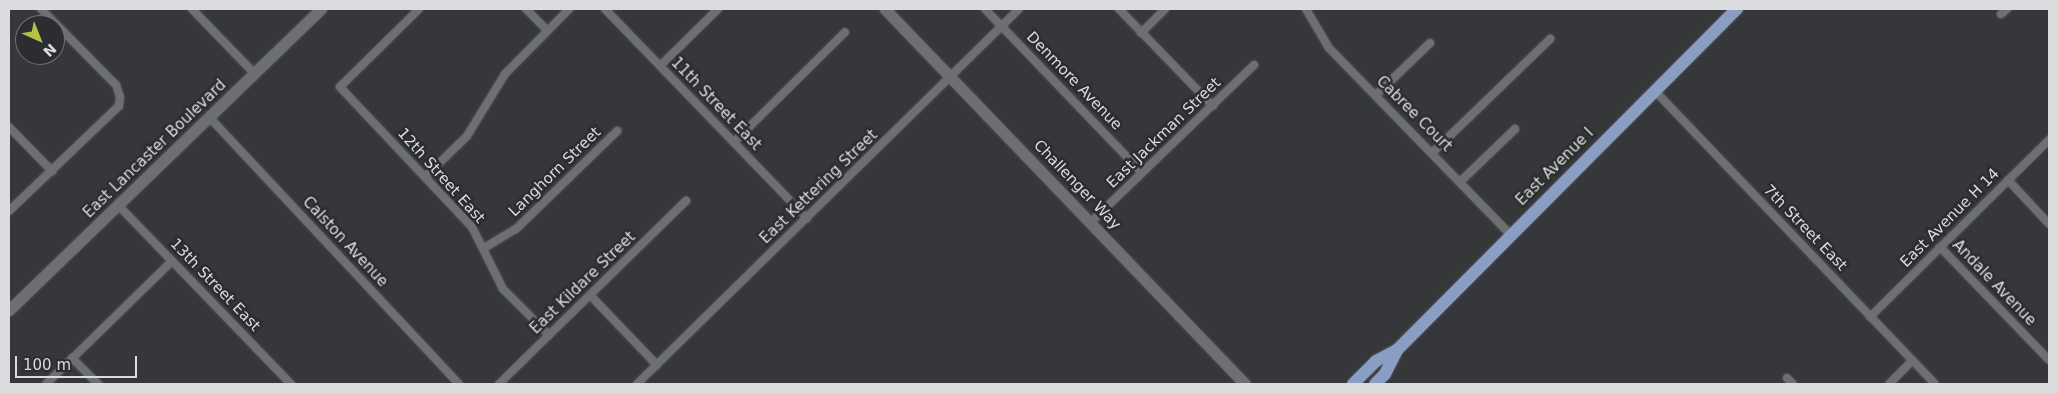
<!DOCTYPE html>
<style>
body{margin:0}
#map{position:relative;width:2058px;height:393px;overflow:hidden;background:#36373a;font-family:"DejaVu Sans",sans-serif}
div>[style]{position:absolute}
.roads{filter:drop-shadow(0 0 1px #525456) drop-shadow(0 0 1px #525456)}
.minor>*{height:8px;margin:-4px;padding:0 4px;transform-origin:4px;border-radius:4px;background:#6d6f72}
.secondary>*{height:11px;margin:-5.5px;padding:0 5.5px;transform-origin:5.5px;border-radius:5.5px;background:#6d6f72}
.primary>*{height:12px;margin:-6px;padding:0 6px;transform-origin:6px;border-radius:6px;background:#8a9ec4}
span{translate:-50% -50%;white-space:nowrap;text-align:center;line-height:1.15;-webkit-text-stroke:5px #2c2d30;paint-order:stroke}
.street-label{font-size:15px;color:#dbdcdd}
.frame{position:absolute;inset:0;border:10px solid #dbdcdd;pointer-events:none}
.north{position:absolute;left:15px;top:15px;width:50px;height:50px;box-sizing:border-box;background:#2c2d30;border:1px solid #727375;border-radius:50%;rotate:136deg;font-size:14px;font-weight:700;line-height:20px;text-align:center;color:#dbdcdd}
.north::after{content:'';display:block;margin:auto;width:18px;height:22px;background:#b7c148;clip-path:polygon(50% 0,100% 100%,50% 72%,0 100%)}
.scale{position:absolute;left:15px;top:356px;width:122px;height:22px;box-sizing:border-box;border:2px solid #dbdcdd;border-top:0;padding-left:6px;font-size:15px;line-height:18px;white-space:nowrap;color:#dbdcdd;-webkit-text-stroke:4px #2c2d30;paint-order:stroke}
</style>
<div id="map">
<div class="roads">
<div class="minor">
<i style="left:192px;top:9px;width:91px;rotate:45.9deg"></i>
<i style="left:419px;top:9px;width:111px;rotate:135.4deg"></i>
<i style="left:340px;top:87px;width:192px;rotate:46.7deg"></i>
<i style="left:472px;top:227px;width:69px;rotate:63.4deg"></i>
<i style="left:503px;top:289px;width:65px;rotate:45deg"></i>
<i style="left:526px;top:9px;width:30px;rotate:45deg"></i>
<i style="left:605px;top:9px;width:291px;rotate:46deg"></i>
<i style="left:985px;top:9px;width:227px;rotate:46.2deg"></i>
<i style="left:1119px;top:9px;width:135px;rotate:45.9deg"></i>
<i style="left:1306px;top:9px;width:45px;rotate:59.5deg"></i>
<i style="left:1329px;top:48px;width:260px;rotate:45.8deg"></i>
<i style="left:2001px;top:14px;width:8px;rotate:-40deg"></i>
<i style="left:1141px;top:33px;width:34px;rotate:-45deg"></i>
<i style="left:661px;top:65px;width:80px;rotate:-44.5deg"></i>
<i style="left:1655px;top:91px;width:405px;rotate:46.3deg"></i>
<i style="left:1376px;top:95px;width:75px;rotate:-43.9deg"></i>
<i style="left:210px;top:118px;width:364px;rotate:46.9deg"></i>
<i style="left:9px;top:127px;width:62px;rotate:45.7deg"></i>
<i style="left:734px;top:142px;width:156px;rotate:-44.7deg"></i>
<i style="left:1433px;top:152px;width:163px;rotate:-44deg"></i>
<i style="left:425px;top:177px;width:59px;rotate:-44.3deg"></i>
<i style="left:467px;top:136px;width:73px;rotate:-58.5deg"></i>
<i style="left:505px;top:74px;width:91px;rotate:-45.4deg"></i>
<i style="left:2008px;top:180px;width:60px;rotate:47deg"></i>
<i style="left:1461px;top:181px;width:75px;rotate:-43.9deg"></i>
<i style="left:118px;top:205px;width:249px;rotate:46deg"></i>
<i style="left:9px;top:211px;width:152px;rotate:-43.7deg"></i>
<i style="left:119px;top:106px;width:9px;rotate:-84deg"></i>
<i style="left:120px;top:97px;width:13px;rotate:-108deg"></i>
<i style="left:116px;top:85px;width:107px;rotate:-134.6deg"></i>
<i style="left:1092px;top:221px;width:225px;rotate:-43.9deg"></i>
<i style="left:1940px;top:247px;width:157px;rotate:46deg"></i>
<i style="left:484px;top:248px;width:37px;rotate:-31deg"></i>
<i style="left:516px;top:229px;width:141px;rotate:-44.1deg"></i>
<i style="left:590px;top:295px;width:97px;rotate:46.3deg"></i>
<i style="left:1870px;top:317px;width:252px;rotate:-44.7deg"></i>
<i style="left:72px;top:358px;width:37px;rotate:45deg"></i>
<i style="left:1787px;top:378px;width:8px;rotate:45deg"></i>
<i style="left:46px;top:384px;width:176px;rotate:-44.3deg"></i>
<i style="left:499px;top:384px;width:262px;rotate:-44.4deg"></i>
<i style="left:637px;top:384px;width:535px;rotate:-44.47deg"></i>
<i style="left:1889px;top:384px;width:33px;rotate:-45deg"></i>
</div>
<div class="secondary">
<i style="left:885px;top:9px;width:520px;rotate:46.17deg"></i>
<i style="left:9px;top:310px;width:434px;rotate:-44deg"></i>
</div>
<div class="primary">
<i style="left:1353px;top:384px;width:33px;rotate:-45deg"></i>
<i style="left:1376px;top:361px;width:24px;rotate:-28deg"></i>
<i style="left:1397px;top:350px;width:482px;rotate:-45.1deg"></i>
<i style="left:1375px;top:384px;width:14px;rotate:-45deg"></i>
<i style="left:1385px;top:374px;width:27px;rotate:-63deg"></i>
</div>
</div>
<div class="street-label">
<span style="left:1074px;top:81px;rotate:46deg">Denmore Avenue</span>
<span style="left:716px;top:104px;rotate:46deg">11th Street East</span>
<span style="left:1414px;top:114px;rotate:45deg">Cabree Court</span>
<span style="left:1164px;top:133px;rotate:-44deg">East Jackman Street</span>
<span style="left:155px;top:149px;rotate:-44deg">East Lancaster Boulevard</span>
<span style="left:1555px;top:167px;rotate:-45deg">East Avenue I</span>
<span style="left:555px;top:172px;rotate:-44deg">Langhorn Street</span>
<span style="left:441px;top:176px;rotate:48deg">12th Street East</span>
<span style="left:1077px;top:185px;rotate:46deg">Challenger Way</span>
<span style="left:819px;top:187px;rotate:-44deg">East Kettering Street</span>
<span style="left:1950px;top:218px;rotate:-45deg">East Avenue H 14</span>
<span style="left:1805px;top:228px;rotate:46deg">7th Street East</span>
<span style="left:345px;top:242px;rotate:47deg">Calston Avenue</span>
<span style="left:583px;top:283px;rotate:-44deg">East Kildare Street</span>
<span style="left:1994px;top:283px;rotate:46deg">Andale Avenue</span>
<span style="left:215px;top:285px;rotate:46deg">13th Street East</span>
</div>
<div class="frame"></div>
<div class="north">N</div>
<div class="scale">100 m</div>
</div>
